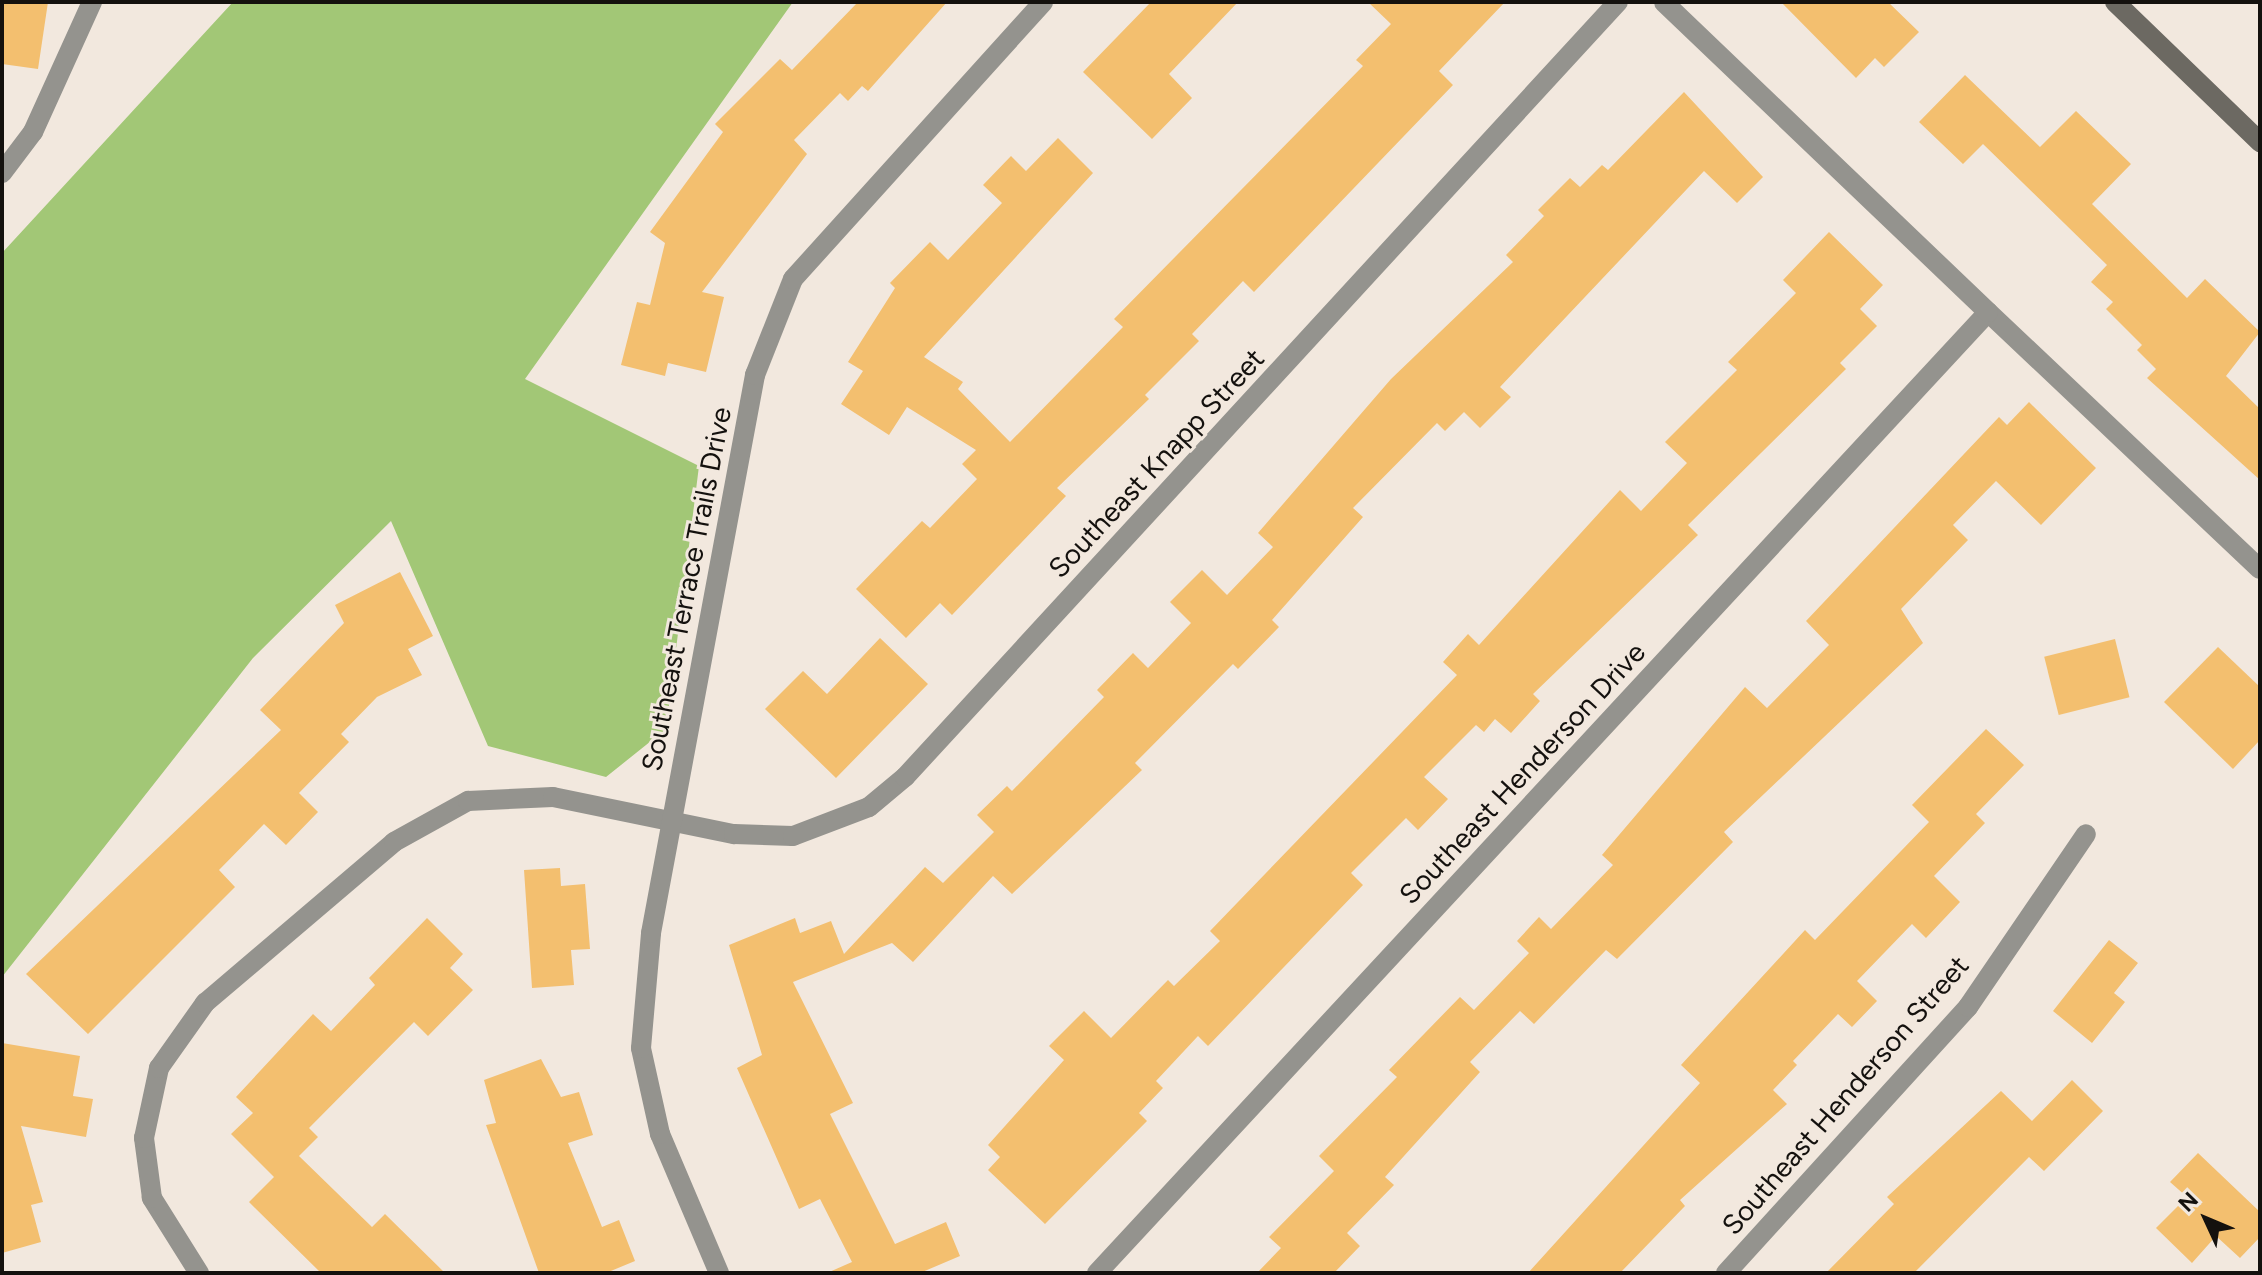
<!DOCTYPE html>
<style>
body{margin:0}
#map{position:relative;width:2262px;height:1275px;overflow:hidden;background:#f2e8de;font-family:Figtree,sans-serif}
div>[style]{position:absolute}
.forest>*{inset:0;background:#a2c776}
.building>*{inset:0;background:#f3bf6f;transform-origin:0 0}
.lane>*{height:20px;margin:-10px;padding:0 10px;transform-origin:10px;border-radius:10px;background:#94938e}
.street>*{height:20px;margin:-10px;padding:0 10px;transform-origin:10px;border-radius:10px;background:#94938e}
.secondary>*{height:20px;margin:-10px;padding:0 10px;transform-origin:10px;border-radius:10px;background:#6c6962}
span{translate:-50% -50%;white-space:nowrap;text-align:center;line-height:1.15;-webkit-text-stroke:6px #f2e8de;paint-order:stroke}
.street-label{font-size:28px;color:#14110e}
.frame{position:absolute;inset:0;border:4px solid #14110e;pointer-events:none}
.north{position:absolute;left:2166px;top:1179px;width:80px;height:80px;-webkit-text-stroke:6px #f2e8de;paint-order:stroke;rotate:314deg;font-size:22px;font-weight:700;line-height:32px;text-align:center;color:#14110e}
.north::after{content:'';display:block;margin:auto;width:28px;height:36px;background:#14110e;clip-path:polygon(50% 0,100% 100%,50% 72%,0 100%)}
</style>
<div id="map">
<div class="forest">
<i style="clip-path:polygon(233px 2px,793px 2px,525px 379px,699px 466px,666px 729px,606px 777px,488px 746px,391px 521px,253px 658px,2px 977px,2px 253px)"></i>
</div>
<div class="building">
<i style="clip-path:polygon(2px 2px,48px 2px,38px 69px,2px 64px)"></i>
<i style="clip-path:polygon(858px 2px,947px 2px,868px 91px,862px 86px,848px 101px,840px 93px,794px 140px,807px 154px,702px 292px,724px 297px,706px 372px,668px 363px,665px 376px,621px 365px,637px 302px,650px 305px,665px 243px,650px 232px,723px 132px,715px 124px,780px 59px,792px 70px)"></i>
<i style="clip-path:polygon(1151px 2px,1238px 2px,1169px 74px,1192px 98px,1152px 139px,1083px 72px)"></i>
<i style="clip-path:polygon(1368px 2px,1505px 2px,1439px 71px,1453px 85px,1254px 292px,1243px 281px,1192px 334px,1199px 341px,1145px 395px,1149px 399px,1057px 488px,1066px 496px,952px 615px,940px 603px,906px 638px,856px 589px,922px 521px,930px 528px,977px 479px,962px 464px,976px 450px,907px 407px,889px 435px,841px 404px,863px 371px,848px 362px,895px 288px,890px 283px,930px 242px,948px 260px,1002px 203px,983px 185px,1011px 156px,1026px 171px,1058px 138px,1093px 173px,924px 357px,963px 382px,958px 389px,1010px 442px,1123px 327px,1114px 319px,1363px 66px,1356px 60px,1391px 24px)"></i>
<i style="clip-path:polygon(1781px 2px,1888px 2px,1919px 32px,1884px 67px,1875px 58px,1856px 78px)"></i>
<i style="clip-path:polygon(1965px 75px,2040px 147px,2076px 111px,2131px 164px,2092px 204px,2187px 298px,2205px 279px,2260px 332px,2226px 376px,2260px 409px,2260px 480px,2147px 378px,2156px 369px,2137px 350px,2142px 345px,2106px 309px,2113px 302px,2091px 282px,2107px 265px,1983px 144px,1963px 164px,1919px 122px)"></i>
<i style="clip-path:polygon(1684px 92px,1763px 177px,1737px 203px,1704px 171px,1500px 387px,1511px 397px,1480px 428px,1464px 412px,1445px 431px,1437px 423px,1353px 508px,1363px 517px,1272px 620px,1279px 627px,1238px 669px,1233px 664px,1135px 763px,1142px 770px,1012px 894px,993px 876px,913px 962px,892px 943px,793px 982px,853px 1103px,830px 1114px,895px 1244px,946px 1222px,960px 1256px,920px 1273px,827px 1273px,852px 1262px,820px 1199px,799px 1209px,737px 1068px,762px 1055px,729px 945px,795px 918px,800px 933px,831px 921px,844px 954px,925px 867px,943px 883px,994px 832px,977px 815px,1007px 786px,1012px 791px,1104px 697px,1097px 690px,1133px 653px,1148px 668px,1191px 623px,1170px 602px,1202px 570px,1227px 595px,1273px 547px,1258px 533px,1391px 379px,1513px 262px,1506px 255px,1544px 216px,1538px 210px,1570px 178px,1580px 187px,1602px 165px,1608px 170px)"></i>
<i style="clip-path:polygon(1829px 232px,1883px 285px,1860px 309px,1877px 326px,1840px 363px,1846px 369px,1688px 525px,1698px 535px,1533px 694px,1540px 701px,1511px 733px,1495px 719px,1484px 732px,1476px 725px,1424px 777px,1448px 799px,1418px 830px,1406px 818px,1351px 873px,1363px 885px,1208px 1046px,1198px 1036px,1156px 1081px,1163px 1088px,1139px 1113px,1147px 1121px,1045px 1224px,988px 1170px,1000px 1157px,988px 1145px,1064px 1060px,1049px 1046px,1084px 1011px,1111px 1038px,1168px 980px,1174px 986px,1220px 941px,1210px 931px,1457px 675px,1443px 662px,1468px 634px,1479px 645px,1620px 490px,1641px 511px,1687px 463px,1665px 442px,1737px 370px,1728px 362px,1796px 293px,1783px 280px)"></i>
<i style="clip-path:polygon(2029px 402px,2096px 468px,2041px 525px,1996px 481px,1953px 525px,1968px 540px,1901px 609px,1923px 643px,1724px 832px,1733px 842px,1617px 959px,1606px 950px,1534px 1024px,1520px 1011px,1470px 1062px,1480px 1072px,1385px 1177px,1394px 1185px,1347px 1233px,1360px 1246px,1334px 1273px,1257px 1273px,1281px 1248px,1269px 1237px,1334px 1171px,1319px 1156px,1397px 1077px,1389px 1070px,1460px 997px,1474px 1010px,1529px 953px,1517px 941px,1539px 917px,1551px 929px,1613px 865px,1602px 855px,1745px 687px,1767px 708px,1829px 645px,1806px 621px,1999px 417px,2007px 425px)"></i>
<i style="clip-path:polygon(400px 572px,433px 636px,408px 649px,422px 675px,377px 697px,341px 734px,349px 742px,299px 793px,318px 812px,286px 845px,264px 824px,219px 870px,235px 887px,88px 1034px,26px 974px,281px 730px,260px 710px,344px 623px,335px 605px)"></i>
<i style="clip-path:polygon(880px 638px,928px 684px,836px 778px,765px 709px,803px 671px,827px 694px)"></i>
<i style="left:2115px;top:639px;width:60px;height:73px;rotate:76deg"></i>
<i style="clip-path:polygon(2218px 647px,2260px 687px,2260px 740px,2233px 769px,2164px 702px)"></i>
<i style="clip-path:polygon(1986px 729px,2024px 765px,1976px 814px,1985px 823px,1934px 876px,1960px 902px,1926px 938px,1912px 924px,1857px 981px,1877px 1001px,1852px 1027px,1838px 1014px,1793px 1061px,1797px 1065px,1773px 1090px,1787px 1104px,1680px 1200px,1685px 1206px,1620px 1273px,1528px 1273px,1700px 1083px,1681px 1065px,1805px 930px,1815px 940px,1929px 822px,1912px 805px)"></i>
<i style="clip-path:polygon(560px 868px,561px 886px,585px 884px,590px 949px,571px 950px,574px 985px,532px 988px,524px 870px)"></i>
<i style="clip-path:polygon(427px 918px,463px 954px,450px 968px,473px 990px,428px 1036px,414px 1022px,309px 1128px,318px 1137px,299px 1156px,372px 1227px,385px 1214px,445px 1273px,321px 1273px,249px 1202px,274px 1177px,231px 1134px,253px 1113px,236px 1097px,313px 1014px,331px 1031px,375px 985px,369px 978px)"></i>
<i style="clip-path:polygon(2109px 940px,2138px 963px,2114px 993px,2125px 1002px,2092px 1043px,2053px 1011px)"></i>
<i style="clip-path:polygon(2px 1043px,80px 1056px,73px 1096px,93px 1099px,86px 1137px,21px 1126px,43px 1202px,31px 1205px,41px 1242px,2px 1253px)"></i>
<i style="clip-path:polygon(541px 1059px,561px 1097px,579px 1092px,593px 1135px,568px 1143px,602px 1227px,619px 1220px,635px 1261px,606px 1273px,539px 1273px,486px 1125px,496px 1123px,484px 1080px)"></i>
<i style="clip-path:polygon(2072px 1080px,2103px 1111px,2044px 1171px,2029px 1157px,1914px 1273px,1826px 1273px,1894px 1204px,1887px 1197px,2001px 1091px,2032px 1121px)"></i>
<i style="clip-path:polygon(2198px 1153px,2260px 1212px,2260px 1237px,2240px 1258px,2216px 1236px,2192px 1263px,2156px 1228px,2187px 1197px,2170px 1182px)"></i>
</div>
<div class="lane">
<i style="left:2px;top:173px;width:51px;rotate:-52.9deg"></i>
<i style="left:33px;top:132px;width:143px;rotate:-65.6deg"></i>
<i style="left:1988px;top:312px;width:374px;rotate:43.4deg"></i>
</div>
<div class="street">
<i style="left:199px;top:1273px;width:89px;rotate:-122.1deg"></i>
<i style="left:152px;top:1198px;width:61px;rotate:-97.6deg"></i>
<i style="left:144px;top:1138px;width:72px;rotate:-77.9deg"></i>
<i style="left:159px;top:1068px;width:80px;rotate:-54.7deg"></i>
<i style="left:205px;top:1003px;width:248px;rotate:-40.4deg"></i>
<i style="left:394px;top:842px;width:85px;rotate:-29deg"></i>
<i style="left:468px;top:801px;width:85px;rotate:-2.7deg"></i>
<i style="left:553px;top:797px;width:185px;rotate:11.6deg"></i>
<i style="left:734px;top:834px;width:59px;rotate:1.9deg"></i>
<i style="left:793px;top:836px;width:81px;rotate:-20.9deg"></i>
<i style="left:869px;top:807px;width:47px;rotate:-39.8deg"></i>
<i style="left:905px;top:777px;width:1053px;rotate:-47.39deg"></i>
<i style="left:719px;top:1273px;width:151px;rotate:-113deg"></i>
<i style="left:660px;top:1134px;width:88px;rotate:-102.5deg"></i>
<i style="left:641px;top:1048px;width:115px;rotate:-85deg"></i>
<i style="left:651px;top:933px;width:568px;rotate:-79.44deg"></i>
<i style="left:755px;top:375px;width:103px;rotate:-68.4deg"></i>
<i style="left:793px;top:279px;width:373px;rotate:-47.9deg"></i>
<i style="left:1097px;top:1273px;width:1310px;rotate:-47.16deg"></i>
<i style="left:1988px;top:312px;width:448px;rotate:-136.3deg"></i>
<i style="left:1726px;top:1273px;width:360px;rotate:-47.7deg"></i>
<i style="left:1968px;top:1007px;width:209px;rotate:-55.7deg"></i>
</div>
<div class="secondary">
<i style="left:2115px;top:2px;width:202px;rotate:44deg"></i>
</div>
<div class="street-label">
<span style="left:1156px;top:463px;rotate:-47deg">Southeast Knapp Street</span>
<span style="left:686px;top:589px;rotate:-79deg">Southeast Terrace Trails Drive</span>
<span style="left:1522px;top:773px;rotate:-47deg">Southeast Henderson Drive</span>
<span style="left:1845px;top:1095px;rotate:-49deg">Southeast Henderson Street</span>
</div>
<div class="frame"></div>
<div class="north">N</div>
</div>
